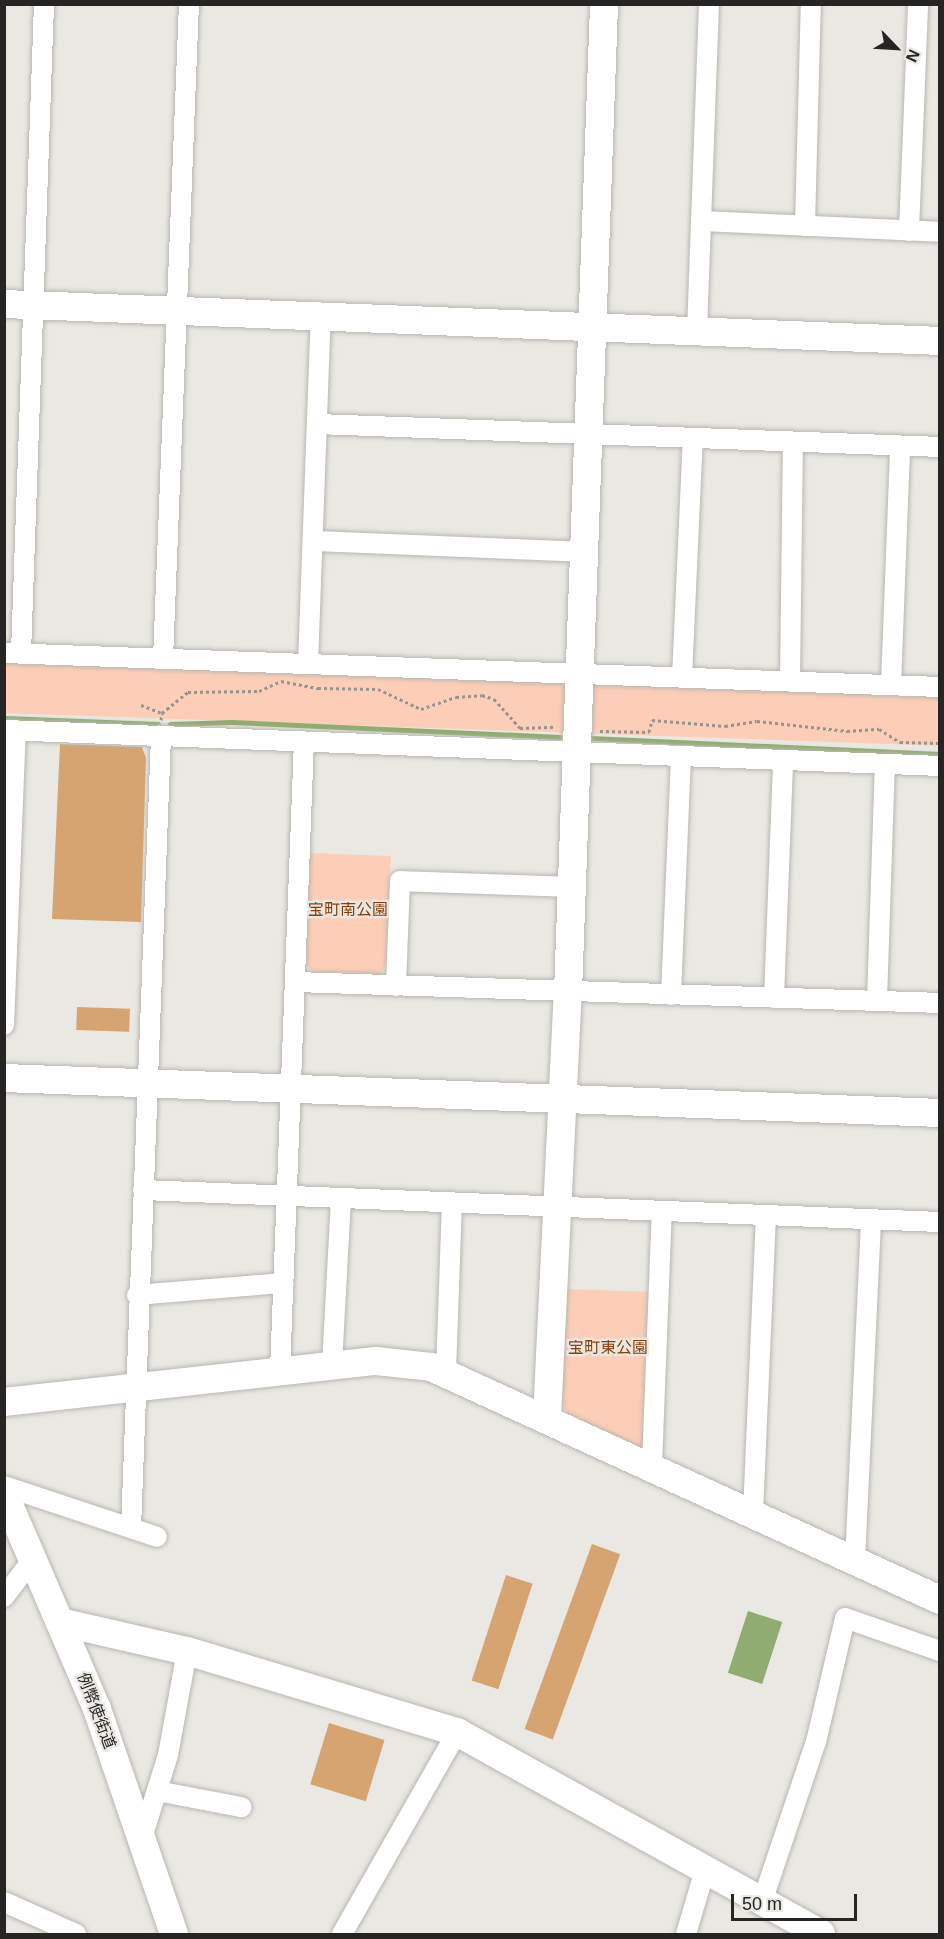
<!DOCTYPE html>
<meta charset="utf-8">
<style>
body{margin:0}
#map{position:relative;width:944px;height:1939px;overflow:hidden;background:#eae8e2;font-family:Arial,"Noto Sans JP",sans-serif}
div>[style]{position:absolute}
.green>*{inset:0;background:#fcceb7;transform-origin:0 0}
.water>*{inset:0;background:#90ac70;transform-origin:0 0}
.stream>*{height:5px;margin:-2.5px;padding:0 2.5px;transform-origin:2.5px;border-radius:2.5px;background:#90ac70}
.building>*{inset:0;background:#d5a470;transform-origin:0 0}
.path>*{height:3px;margin-top:-1.5px;transform-origin:0;background:repeating-linear-gradient(90deg,#969490 0 3px,transparent 0 6px)}
.roads{filter:drop-shadow(0 0 2px #b8b6b1) drop-shadow(0 0 2px #b8b6b1)}
.street>*{height:20px;margin:-10px;padding:0 10px;transform-origin:10px;border-radius:10px;background:#fff}
.secondary>*{height:28px;margin:-14px;padding:0 14px;transform-origin:14px;border-radius:14px;background:#fff}
span{translate:-50% -50%;white-space:nowrap;text-align:center;line-height:1.15;-webkit-text-stroke:4.5px #eae8e2;paint-order:stroke}
.park-label{font-size:16px;color:#8b3e0c}
.street-label{font-size:16px;color:#262523}
.frame{position:absolute;inset:0;border:6px solid #262523;pointer-events:none}
.north{position:absolute;left:866px;top:18px;width:60px;height:60px;-webkit-text-stroke:4px #eae8e2;paint-order:stroke;rotate:115deg;font-size:16px;font-weight:700;line-height:24px;text-align:center;color:#262523}
.north::after{content:'';display:block;margin:auto;width:21px;height:27px;background:#262523;clip-path:polygon(50% 0,100% 100%,50% 72%,0 100%)}
.scale{position:absolute;left:731px;top:1894px;width:126px;height:27px;box-sizing:border-box;border:3px solid #262523;border-top:0;padding-left:8px;font-size:18px;line-height:21px;white-space:nowrap;color:#262523;-webkit-text-stroke:4px #eae8e2;paint-order:stroke}
</style>
<div id="map">
<div class="green">
<i style="left:4px;top:661px;width:936px;height:52px;rotate:2deg"></i>
<i style="clip-path:polygon(309px 853px,391px 856px,386px 966px,378px 976px,315px 973px,306px 964px)"></i>
<i style="clip-path:polygon(566px 1289px,654px 1292px,648px 1444px,638px 1451px,569px 1419px,562px 1404px)"></i>
</div>
<div class="water">
<i style="left:748px;top:1611px;width:36px;height:65px;rotate:18deg"></i>
</div>
<div class="stream">
<i style="left:4px;top:718px;width:154px;rotate:2.2deg"></i>
<i style="left:170px;top:724px;width:61px;rotate:-1.9deg"></i>
<i style="left:231px;top:722px;width:329px;rotate:2.6deg"></i>
<i style="left:590px;top:738px;width:350px;rotate:2.6deg"></i>
</div>
<div class="building">
<i style="clip-path:polygon(60px 744px,142px 747px,146px 758px,141px 922px,52px 919px)"></i>
<i style="left:77px;top:1007px;width:53px;height:23px;rotate:2deg"></i>
<i style="left:592px;top:1544px;width:30px;height:197px;rotate:20deg"></i>
<i style="left:506px;top:1575px;width:28px;height:111px;rotate:18deg"></i>
<i style="left:329px;top:1723px;width:58px;height:64px;rotate:17deg"></i>
</div>
<div class="path">
<i style="left:141px;top:705px;width:22px;rotate:21deg"></i>
<i style="left:161px;top:720px;width:7px;rotate:-82deg"></i>
<i style="left:162px;top:713px;width:33px;rotate:-39deg"></i>
<i style="left:188px;top:692px;width:71px;rotate:-0.8deg"></i>
<i style="left:259px;top:691px;width:24px;rotate:-24deg"></i>
<i style="left:281px;top:681px;width:38px;rotate:11deg"></i>
<i style="left:318px;top:688px;width:60px;rotate:1deg"></i>
<i style="left:378px;top:689px;width:47px;rotate:24.9deg"></i>
<i style="left:421px;top:709px;width:37px;rotate:-19deg"></i>
<i style="left:456px;top:697px;width:26px;rotate:-4deg"></i>
<i style="left:482px;top:695px;width:13px;rotate:18deg"></i>
<i style="left:494px;top:699px;width:39px;rotate:48deg"></i>
<i style="left:520px;top:728px;width:35px;rotate:-2deg"></i>
<i style="left:600px;top:731px;width:49px;rotate:1.2deg"></i>
<i style="left:649px;top:732px;width:12px;rotate:-76deg"></i>
<i style="left:652px;top:720px;width:73px;rotate:4.7deg"></i>
<i style="left:725px;top:726px;width:32px;rotate:-9deg"></i>
<i style="left:757px;top:721px;width:91px;rotate:6.3deg"></i>
<i style="left:847px;top:731px;width:32px;rotate:-4deg"></i>
<i style="left:879px;top:729px;width:25px;rotate:32deg"></i>
<i style="left:900px;top:742px;width:40px;rotate:1.4deg"></i>
</div>
<div class="roads">
<div class="street">
<i style="left:701px;top:221px;width:239px;rotate:2.6deg"></i>
<i style="left:805px;top:226px;width:222px;rotate:-88.5deg"></i>
<i style="left:909px;top:231px;width:227px;rotate:-87.7deg"></i>
<i style="left:697px;top:331px;width:327px;rotate:-87.9deg"></i>
<i style="left:317px;top:424px;width:623px;rotate:2.11deg"></i>
<i style="left:313px;top:541px;width:270px;rotate:2.3deg"></i>
<i style="left:4px;top:653px;width:937px;rotate:2.08deg"></i>
<i style="left:21px;top:653px;width:649px;rotate:-87.97deg"></i>
<i style="left:163px;top:659px;width:656px;rotate:-87.73deg"></i>
<i style="left:308px;top:664px;width:348px;rotate:-87.9deg"></i>
<i style="left:682px;top:677px;width:238px;rotate:-87.4deg"></i>
<i style="left:790px;top:681px;width:239px;rotate:-89.3deg"></i>
<i style="left:891px;top:685px;width:239px;rotate:-87.8deg"></i>
<i style="left:4px;top:730px;width:937px;rotate:2.2deg"></i>
<i style="left:295px;top:982px;width:645px;rotate:1.86deg"></i>
<i style="left:396px;top:986px;width:105px;rotate:-87.8deg"></i>
<i style="left:400px;top:881px;width:171px;rotate:2deg"></i>
<i style="left:671px;top:995px;width:239px;rotate:-87.6deg"></i>
<i style="left:774px;top:998px;width:237px;rotate:-87.8deg"></i>
<i style="left:877px;top:1001px;width:237px;rotate:-88.1deg"></i>
<i style="left:4px;top:1025px;width:295px;rotate:-87.7deg"></i>
<i style="left:143px;top:1190px;width:798px;rotate:2.3deg"></i>
<i style="left:137px;top:1295px;width:147px;rotate:-4.7deg"></i>
<i style="left:332px;top:1365px;width:166px;rotate:-86.9deg"></i>
<i style="left:280px;top:1371px;width:630px;rotate:-87.82deg"></i>
<i style="left:446px;top:1373px;width:170px;rotate:-88deg"></i>
<i style="left:652px;top:1466px;width:255px;rotate:-87.8deg"></i>
<i style="left:4px;top:1486px;width:161px;rotate:18.4deg"></i>
<i style="left:753px;top:1513px;width:298px;rotate:-87.5deg"></i>
<i style="left:131px;top:1528px;width:793px;rotate:-87.83deg"></i>
<i style="left:855px;top:1561px;width:342px;rotate:-87.3deg"></i>
<i style="left:4px;top:1597px;width:48px;rotate:-52.7deg"></i>
<i style="left:157px;top:1791px;width:86px;rotate:10.8deg"></i>
<i style="left:142px;top:1838px;width:87px;rotate:-72.6deg"></i>
<i style="left:168px;top:1755px;width:106px;rotate:-79.6deg"></i>
<i style="left:4px;top:1902px;width:79px;rotate:24deg"></i>
<i style="left:762px;top:1902px;width:169px;rotate:-71.4deg"></i>
<i style="left:816px;top:1742px;width:127px;rotate:-76.8deg"></i>
<i style="left:845px;top:1618px;width:101px;rotate:19.2deg"></i>
<i style="left:342px;top:1934px;width:232px;rotate:-60.3deg"></i>
<i style="left:686px;top:1934px;width:67px;rotate:-73.5deg"></i>
</div>
<div class="secondary">
<i style="left:4px;top:304px;width:937px;rotate:2.26deg"></i>
<i style="left:4px;top:1078px;width:937px;rotate:2.14deg"></i>
<i style="left:4px;top:1402px;width:374px;rotate:-6.3deg"></i>
<i style="left:376px;top:1361px;width:55px;rotate:6.2deg"></i>
<i style="left:431px;top:1367px;width:560px;rotate:24.6deg"></i>
<i style="left:547px;top:1417px;width:426px;rotate:-87.2deg"></i>
<i style="left:568px;top:992px;width:989px;rotate:-87.91deg"></i>
<i style="left:4px;top:1493px;width:235px;rotate:66.7deg"></i>
<i style="left:97px;top:1709px;width:238px;rotate:71.1deg"></i>
<i style="left:60px;top:1622px;width:130px;rotate:12.9deg"></i>
<i style="left:187px;top:1651px;width:282px;rotate:16.7deg"></i>
<i style="left:457px;top:1732px;width:416px;rotate:29deg"></i>
</div>
</div>
<div class="park-label">
<span style="left:348px;top:910px">宝町南公園</span>
<span style="left:608px;top:1348px">宝町東公園</span>
</div>
<div class="street-label">
<span style="left:96px;top:1711px;rotate:69deg">例幣使街道</span>
</div>
<div class="frame"></div>
<div class="north">N</div>
<div class="scale">50 m</div>
</div>
